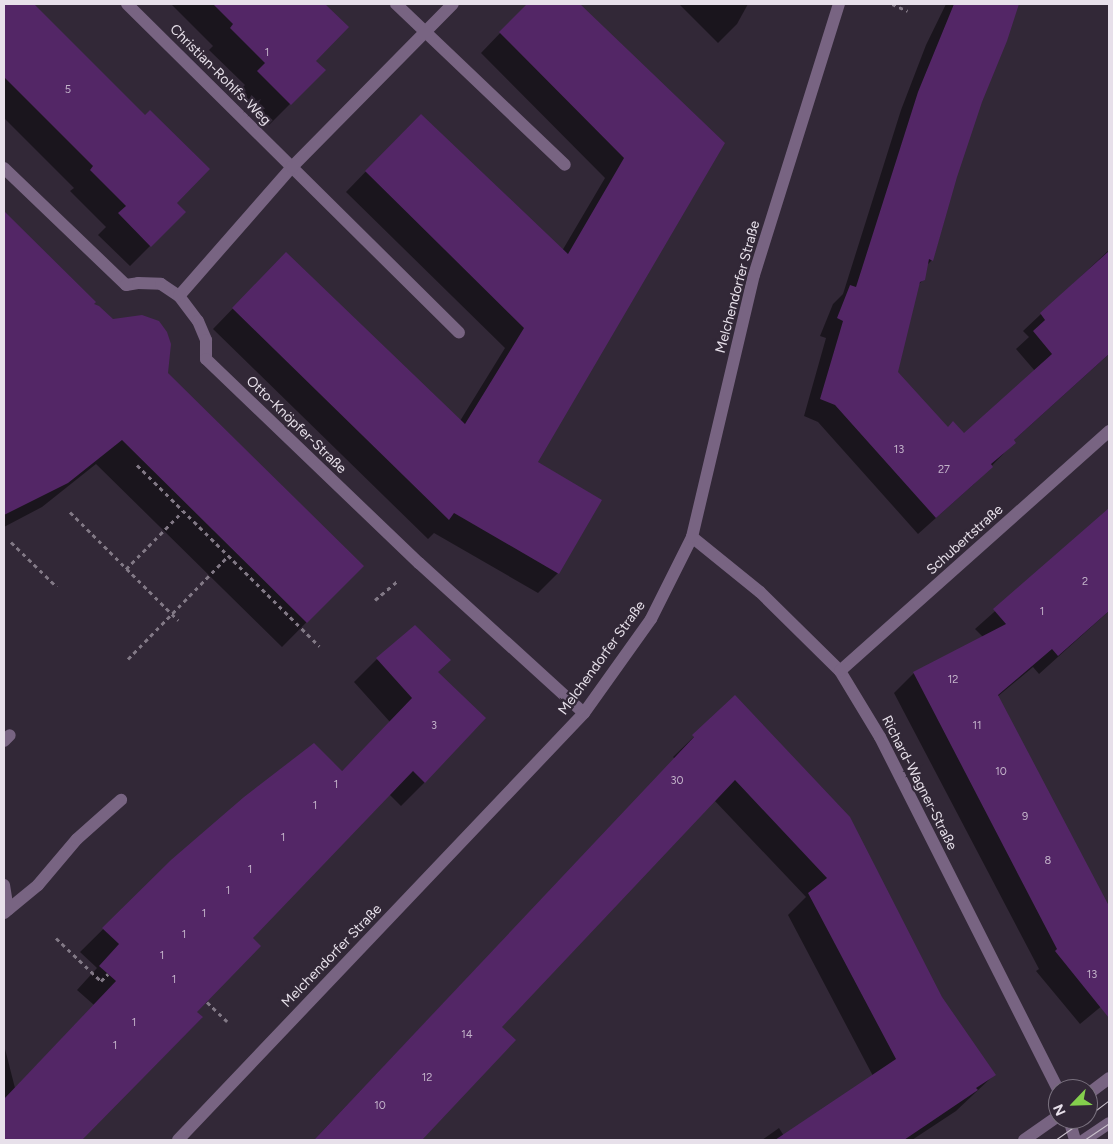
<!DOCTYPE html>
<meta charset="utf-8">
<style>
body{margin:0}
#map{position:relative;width:1113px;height:1144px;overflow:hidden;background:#322837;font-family:Figtree,sans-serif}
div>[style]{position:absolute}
.shadow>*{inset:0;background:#0007}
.building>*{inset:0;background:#532666}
.path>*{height:3px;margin-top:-1.5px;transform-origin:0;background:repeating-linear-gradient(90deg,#827986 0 4px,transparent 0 8px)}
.service>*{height:12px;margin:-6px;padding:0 6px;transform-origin:6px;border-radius:6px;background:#786482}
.minor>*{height:12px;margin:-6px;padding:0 6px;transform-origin:6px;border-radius:6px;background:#786482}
.tram>*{height:1px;margin:-0.5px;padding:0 0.5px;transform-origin:0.5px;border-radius:0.5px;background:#c9c1cc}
span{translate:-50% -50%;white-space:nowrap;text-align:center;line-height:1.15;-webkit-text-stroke:4.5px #322837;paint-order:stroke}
.number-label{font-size:11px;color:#c2b2c9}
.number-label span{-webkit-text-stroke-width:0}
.street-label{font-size:14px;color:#e7e0ea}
.frame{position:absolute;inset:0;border:5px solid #e7e0ea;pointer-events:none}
.north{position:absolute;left:1048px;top:1079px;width:50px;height:50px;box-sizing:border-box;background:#322837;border:1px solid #7a727f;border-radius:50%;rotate:246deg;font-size:14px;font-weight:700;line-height:20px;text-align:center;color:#e7e0ea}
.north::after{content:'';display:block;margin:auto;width:18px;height:22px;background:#84cf4d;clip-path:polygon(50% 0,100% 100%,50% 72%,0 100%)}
</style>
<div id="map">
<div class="shadow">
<i style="clip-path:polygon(4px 4px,32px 4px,145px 117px,175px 203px,184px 212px,130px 266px,98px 235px,106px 227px,70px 191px,74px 188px,4px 118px)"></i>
<i style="clip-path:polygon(171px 4px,323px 4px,347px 27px,315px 61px,324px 70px,269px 125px,237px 93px,245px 85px,209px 50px,213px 46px)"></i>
<i style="clip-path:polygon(528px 4px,578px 4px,723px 143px,537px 462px,600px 500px,558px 573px,538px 593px,434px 533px,428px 539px,213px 329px,267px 273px,460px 421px,505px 348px,346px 192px,401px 135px,562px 251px,605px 178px,481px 53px)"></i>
<i style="clip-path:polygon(679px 4px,748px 4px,737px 24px,718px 43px)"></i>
<i style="clip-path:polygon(946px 4px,1018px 4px,1006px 41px,981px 101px,956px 176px,932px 260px,926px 266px,924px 279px,918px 285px,896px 372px,948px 429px,963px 435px,1035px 371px,1016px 349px,1029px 337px,1023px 331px,1109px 250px,1109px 354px,1013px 441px,1014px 443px,974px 484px,918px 534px,818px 422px,804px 416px,826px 338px,820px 336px,833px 304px,843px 294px,901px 110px,926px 45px)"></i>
<i style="clip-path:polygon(4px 212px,94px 302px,91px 305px,166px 374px,362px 566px,282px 647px,96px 464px,42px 507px,4px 527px)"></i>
<i style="clip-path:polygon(1109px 510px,1109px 611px,1039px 674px,1033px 667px,997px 697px,1109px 908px,1109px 1000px,1080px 1024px,1036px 971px,1039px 969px,894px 693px,914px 673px,983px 637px,975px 629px)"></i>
<i style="clip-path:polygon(377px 659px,437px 673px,425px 782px,401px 806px,389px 794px,252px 938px,195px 1012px,202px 1018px,80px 1140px,4px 1140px,4px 1045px,15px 1088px,94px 1005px,77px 990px,97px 968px,80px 952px,172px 861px,341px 772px,390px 722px,354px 682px)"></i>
<i style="clip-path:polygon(735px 697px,994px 1075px,956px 1111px,912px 1140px,762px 1140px,779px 1128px,784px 1136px,873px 1076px,788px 915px,806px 897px,714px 800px,501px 1027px,437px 1122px,420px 1140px,314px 1140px,675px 759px,673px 757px)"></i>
</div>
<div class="building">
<i style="clip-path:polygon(4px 4px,34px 4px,145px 115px,150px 110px,210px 169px,177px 203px,186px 212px,151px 247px,118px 213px,126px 206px,90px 170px,93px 166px,4px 77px)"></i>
<i style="clip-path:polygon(213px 4px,325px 4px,349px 27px,316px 61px,326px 70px,291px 105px,257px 71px,265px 63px,230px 28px,233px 24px)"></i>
<i style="clip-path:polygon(527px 4px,580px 4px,725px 143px,538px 462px,602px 500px,559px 574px,454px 513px,449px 520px,232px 308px,286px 252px,465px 424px,524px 328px,365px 171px,421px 114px,568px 254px,624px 158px,499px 32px)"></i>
<i style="clip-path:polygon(954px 4px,1019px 4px,1007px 41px,982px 102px,957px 177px,933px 261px,929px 259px,925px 280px,920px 282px,898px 372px,948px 427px,953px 421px,964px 433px,1052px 354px,1033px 331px,1045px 320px,1040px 313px,1109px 251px,1109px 354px,1014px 440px,1016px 443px,991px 464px,993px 467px,936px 518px,835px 405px,820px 399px,843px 321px,837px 318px,850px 285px,856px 287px,918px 92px)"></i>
<i style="clip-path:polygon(4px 211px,96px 302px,94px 304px,99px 306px,113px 319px,142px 315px,159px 321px,167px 332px,171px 344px,168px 373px,364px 566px,307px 623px,122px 440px,68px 483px,4px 515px)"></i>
<i style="clip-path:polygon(1109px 508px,1109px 611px,1058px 656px,1052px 649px,998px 695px,1109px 906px,1109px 1018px,1055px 951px,1057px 949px,913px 672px,1006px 624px,993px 609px)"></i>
<i style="clip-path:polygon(415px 625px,451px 660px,438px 672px,486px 718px,425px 783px,413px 771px,253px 938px,261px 946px,197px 1012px,203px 1017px,82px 1140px,4px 1140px,4px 1099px,116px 981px,99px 966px,119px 944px,102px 928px,171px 860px,244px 797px,314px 743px,342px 771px,412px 698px,376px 658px)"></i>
<i style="clip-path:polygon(735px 695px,850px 817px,942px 997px,996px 1075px,976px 1088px,978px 1090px,904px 1140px,775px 1140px,896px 1059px,808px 893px,827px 878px,735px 780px,502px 1027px,516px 1040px,422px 1140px,314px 1140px,694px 737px,692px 735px)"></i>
</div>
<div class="path">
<i style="left:892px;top:4px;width:17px;rotate:24deg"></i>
<i style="left:137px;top:465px;width:257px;rotate:44.8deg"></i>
<i style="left:70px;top:512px;width:153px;rotate:45deg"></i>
<i style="left:11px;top:542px;width:64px;rotate:44.4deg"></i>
<i style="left:126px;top:569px;width:81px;rotate:-45.5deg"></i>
<i style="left:375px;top:600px;width:30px;rotate:-40deg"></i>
<i style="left:128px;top:659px;width:144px;rotate:-45.8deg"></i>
<i style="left:56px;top:938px;width:62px;rotate:43.7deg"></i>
<i style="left:101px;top:981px;width:10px;rotate:-45deg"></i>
<i style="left:207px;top:1002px;width:28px;rotate:44deg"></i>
</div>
<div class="service">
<i style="left:127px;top:4px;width:467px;rotate:44.7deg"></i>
<i style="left:396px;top:4px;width:233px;rotate:43.6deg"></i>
<i style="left:4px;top:168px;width:169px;rotate:43.8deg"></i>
<i style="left:126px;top:285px;width:12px;rotate:-9deg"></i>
<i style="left:138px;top:283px;width:23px;rotate:2deg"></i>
<i style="left:161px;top:284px;width:22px;rotate:34deg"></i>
<i style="left:179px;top:296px;width:31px;rotate:53deg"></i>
<i style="left:198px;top:321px;width:21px;rotate:67deg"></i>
<i style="left:206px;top:340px;width:19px;rotate:90deg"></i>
<i style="left:206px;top:359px;width:295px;rotate:43.8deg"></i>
<i style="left:419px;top:563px;width:223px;rotate:42.3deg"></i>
<i style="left:179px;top:296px;width:171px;rotate:-48.8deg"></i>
<i style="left:292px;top:167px;width:229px;rotate:-45.4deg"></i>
<i style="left:4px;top:741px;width:8px;rotate:-45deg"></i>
<i style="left:4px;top:885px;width:25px;rotate:81deg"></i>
<i style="left:4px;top:913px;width:44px;rotate:-39.5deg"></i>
<i style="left:38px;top:885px;width:60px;rotate:-49.7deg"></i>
<i style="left:77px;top:839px;width:59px;rotate:-41.6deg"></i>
</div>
<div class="minor">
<i style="left:692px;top:537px;width:87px;rotate:39deg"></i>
<i style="left:760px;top:592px;width:112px;rotate:44.6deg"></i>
<i style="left:840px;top:671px;width:77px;rotate:58.8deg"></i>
<i style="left:880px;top:737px;width:395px;rotate:63.2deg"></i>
<i style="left:840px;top:671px;width:361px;rotate:-41.7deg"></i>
<i style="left:1088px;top:1094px;width:26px;rotate:-37deg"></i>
<i style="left:1069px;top:1119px;width:22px;rotate:74deg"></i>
<i style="left:178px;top:1140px;width:589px;rotate:-46.44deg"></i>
<i style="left:584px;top:713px;width:115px;rotate:-54.5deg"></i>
<i style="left:651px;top:619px;width:92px;rotate:-63.4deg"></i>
<i style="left:692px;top:537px;width:269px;rotate:-76.7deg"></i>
<i style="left:754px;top:275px;width:284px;rotate:-72.6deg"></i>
<i style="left:1024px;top:1140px;width:42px;rotate:-35.2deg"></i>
<i style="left:1084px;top:1140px;width:30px;rotate:-34deg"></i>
</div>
<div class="tram">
<i style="left:1088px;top:1116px;width:26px;rotate:-37deg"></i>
<i style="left:1055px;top:1140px;width:37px;rotate:-35deg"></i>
<i style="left:1084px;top:1140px;width:30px;rotate:-34deg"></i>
</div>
<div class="number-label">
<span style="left:267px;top:53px">1</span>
<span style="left:68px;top:90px">5</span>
<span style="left:899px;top:450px">13</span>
<span style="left:944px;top:470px">27</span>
<span style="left:1085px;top:582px">2</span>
<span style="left:1042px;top:612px">1</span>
<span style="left:953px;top:680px">12</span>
<span style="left:434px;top:726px">3</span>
<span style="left:977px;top:726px">11</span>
<span style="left:1001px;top:772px">10</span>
<span style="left:677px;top:781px">30</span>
<span style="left:336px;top:785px">1</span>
<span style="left:315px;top:806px">1</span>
<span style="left:1025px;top:817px">9</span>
<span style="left:283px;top:838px">1</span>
<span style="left:1048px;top:861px">8</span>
<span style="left:250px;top:870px">1</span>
<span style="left:228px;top:891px">1</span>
<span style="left:204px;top:914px">1</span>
<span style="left:184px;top:935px">1</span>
<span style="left:162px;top:956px">1</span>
<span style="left:1092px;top:975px">13</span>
<span style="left:174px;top:980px">1</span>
<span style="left:134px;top:1023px">1</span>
<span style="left:467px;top:1035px">14</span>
<span style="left:115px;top:1046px">1</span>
<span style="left:427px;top:1078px">12</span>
<span style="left:380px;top:1106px">10</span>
</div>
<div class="street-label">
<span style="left:220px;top:75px;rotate:45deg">Christian-Rohlfs-Weg</span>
<span style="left:738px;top:287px;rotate:-75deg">Melchendorfer Straße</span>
<span style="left:296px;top:425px;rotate:44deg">Otto-Knöpfer-Straße</span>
<span style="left:965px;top:540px;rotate:-42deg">Schubertstraße</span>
<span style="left:602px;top:658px;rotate:-54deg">Melchendorfer Straße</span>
<span style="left:919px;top:783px;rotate:63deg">Richard-Wagner-Straße</span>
<span style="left:332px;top:956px;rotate:-46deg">Melchendorfer Straße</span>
</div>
<div class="frame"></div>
<div class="north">N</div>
</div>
